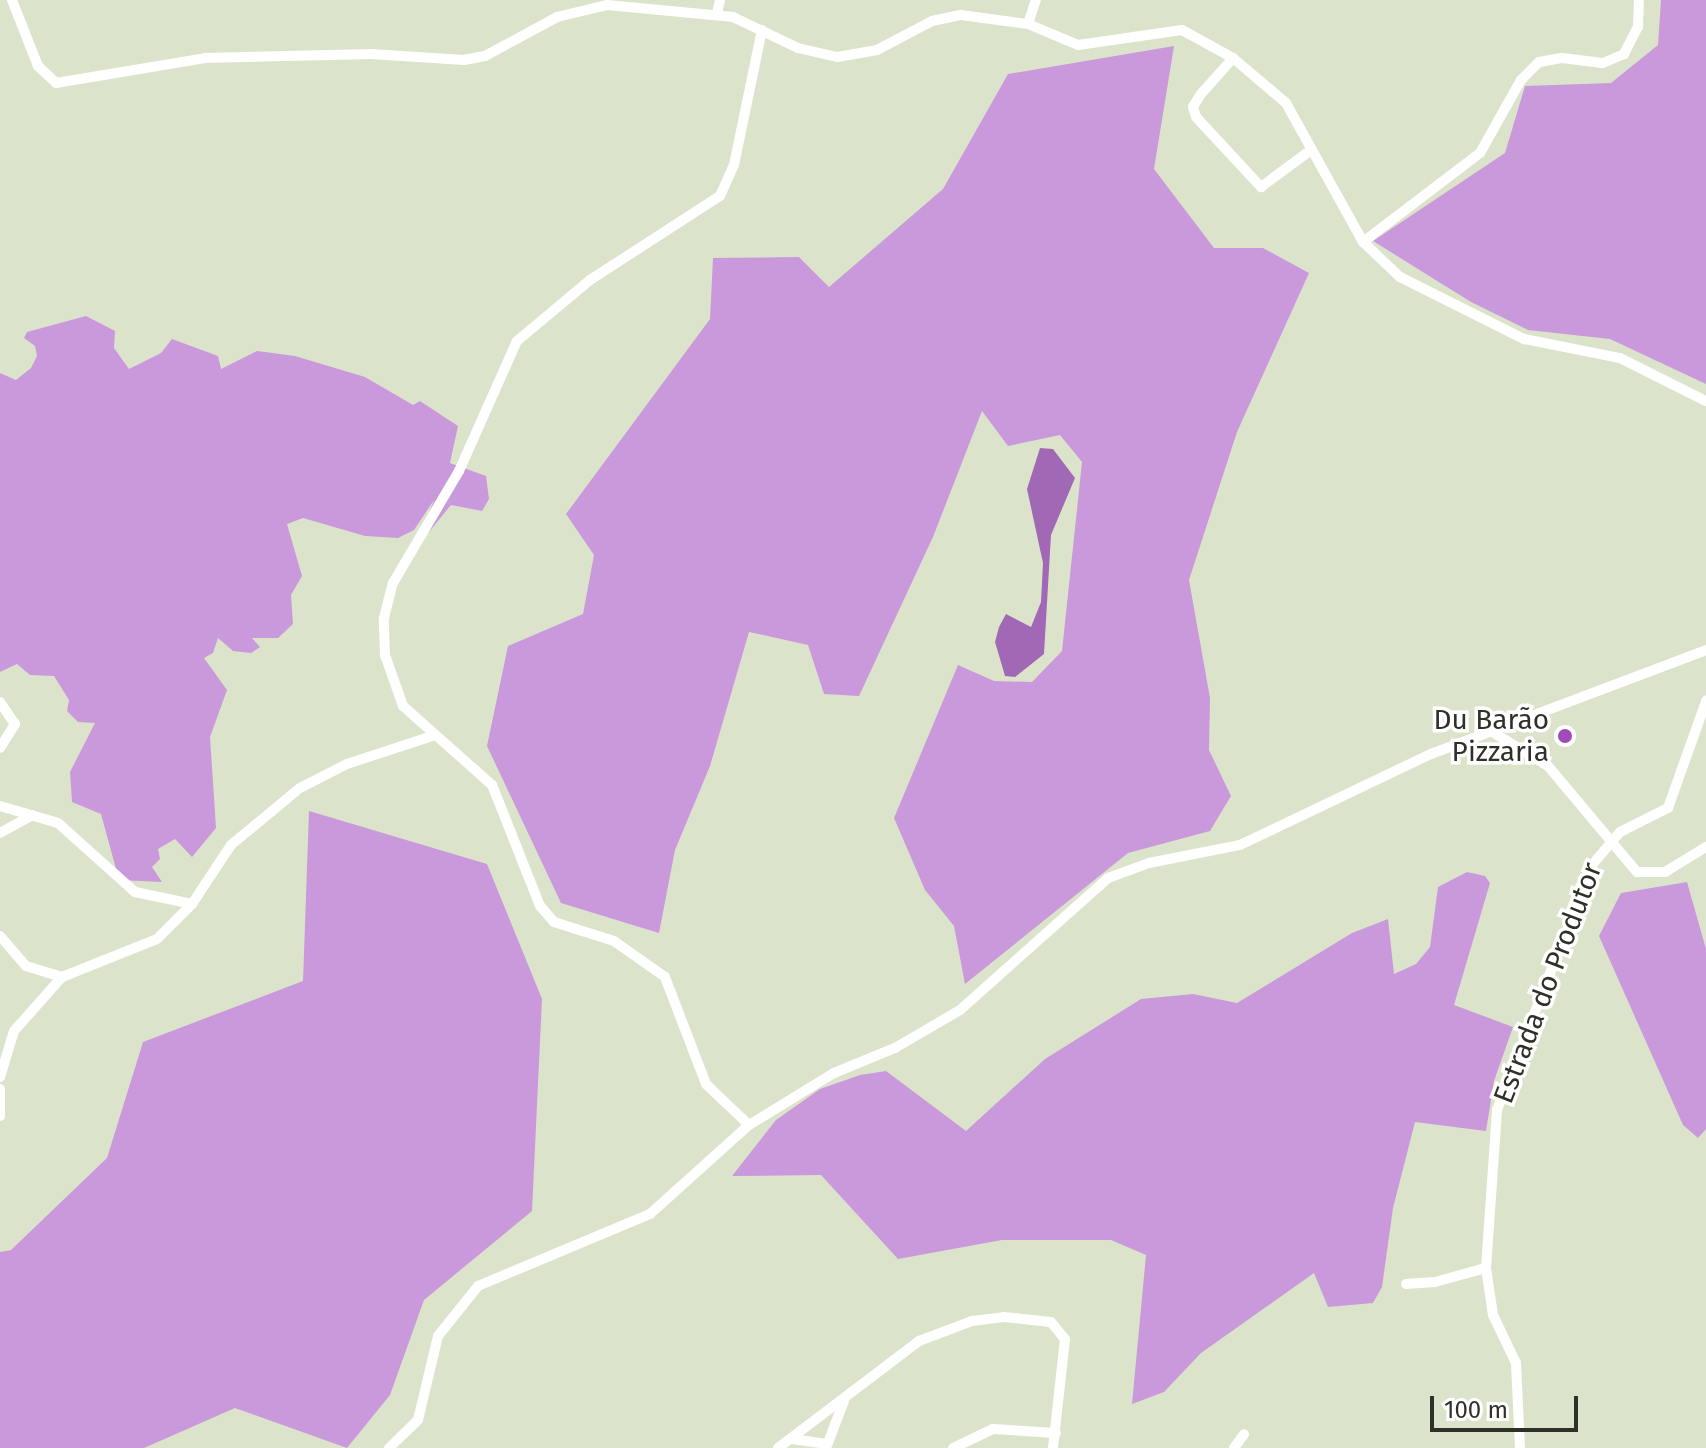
<!DOCTYPE html>
<meta charset="utf-8">
<style>
body{margin:0}
#map{position:relative;width:1706px;height:1448px;overflow:hidden;background:#dbe4cb;font-family:"Fira Sans",sans-serif}
div>[style]{position:absolute}
.green>*{inset:0;background:#ca99dc}
.water>*{inset:0;background:#a169b5}
.minor>*{height:10px;margin:-5px;padding:0 5px;transform-origin:5px;border-radius:5px;background:#fff}
.dots>*{width:22px;height:22px;translate:-50% -50%;box-sizing:border-box;border:4px solid #fff;border-radius:50%}
span{translate:-50% -50%;white-space:nowrap;text-align:center;line-height:1.15;-webkit-text-stroke:7px #fff;paint-order:stroke}
.poi-label{font-size:28px;color:#2d3127}
.right{translate:-100% -50%;text-align:right}
.street-label{font-size:28px;color:#2d3127}
.scale{position:absolute;left:1430px;top:1396px;width:148px;height:36px;box-sizing:border-box;border:4px solid #2d3127;border-top:0;padding-left:10px;font-size:24px;line-height:28px;white-space:nowrap;color:#2d3127;-webkit-text-stroke:6px #fff;paint-order:stroke}
</style>
<div id="map">
<div class="green">
<i style="clip-path:polygon(1661px 0,1706px 0,1706px 384px,1610px 339px,1528px 330px,1471px 302px,1373px 241px,1505px 153px,1525px 86px,1611px 83px,1658px 45px)"></i>
<i style="clip-path:polygon(1174px 46px,1154px 169px,1214px 248px,1263px 248px,1309px 273px,1237px 432px,1189px 580px,1210px 698px,1209px 750px,1231px 796px,1210px 831px,1128px 853px,965px 984px,954px 926px,925px 890px,894px 818px,958px 665px,994px 681px,1032px 682px,1062px 651px,1082px 462px,1060px 435px,1008px 446px,982px 411px,933px 537px,859px 696px,824px 694px,808px 645px,749px 632px,710px 766px,675px 850px,659px 933px,561px 903px,487px 746px,508px 646px,583px 614px,594px 555px,566px 514px,710px 319px,713px 258px,799px 257px,829px 287px,943px 189px,1008px 74px)"></i>
<i style="clip-path:polygon(86px 316px,115px 331px,114px 348px,129px 369px,161px 353px,172px 339px,218px 356px,221px 369px,257px 351px,295px 356px,365px 377px,413px 405px,420px 401px,458px 426px,450px 463px,486px 476px,489px 499px,482px 511px,451px 505px,414px 550px,434px 500px,414px 530px,398px 538px,365px 536px,303px 518px,287px 524px,302px 576px,291px 595px,293px 624px,278px 638px,252px 638px,260px 647px,251px 653px,233px 651px,218px 638px,213px 653px,204px 658px,227px 690px,210px 737px,216px 828px,192px 857px,175px 839px,158px 849px,160px 859px,152px 867px,162px 882px,119px 880px,101px 814px,72px 802px,70px 772px,95px 723px,78px 722px,67px 711px,69px 700px,54px 676px,30px 675px,17px 664px,0 672px,0 373px,16px 380px,31px 368px,37px 356px,35px 346px,24px 338px,27px 332px)"></i>
<i style="clip-path:polygon(309px 811px,487px 864px,542px 999px,532px 1211px,424px 1300px,390px 1395px,347px 1448px,235px 1408px,144px 1448px,0 1448px,0 1252px,11px 1250px,107px 1158px,143px 1042px,303px 981px)"></i>
<i style="clip-path:polygon(1467px 872px,1485px 876px,1490px 883px,1454px 1005px,1513px 1027px,1494px 1081px,1486px 1131px,1415px 1122px,1393px 1208px,1382px 1287px,1373px 1303px,1328px 1307px,1314px 1273px,1201px 1353px,1164px 1392px,1132px 1404px,1146px 1255px,1111px 1240px,1002px 1240px,898px 1259px,821px 1175px,732px 1176px,776px 1120px,820px 1089px,860px 1075px,886px 1071px,966px 1131px,1045px 1059px,1141px 999px,1193px 994px,1237px 1003px,1352px 933px,1388px 919px,1394px 974px,1416px 964px,1430px 947px,1438px 887px)"></i>
<i style="clip-path:polygon(1687px 882px,1706px 949px,1706px 1129px,1698px 1138px,1683px 1125px,1599px 936px,1621px 893px)"></i>
</div>
<div class="water">
<i style="clip-path:polygon(1040px 448px,1053px 449px,1075px 478px,1051px 535px,1044px 654px,1015px 677px,1005px 676px,995px 642px,999px 627px,1006px 614px,1031px 627px,1041px 602px,1043px 563px,1027px 489px)"></i>
</div>
<div class="minor">
<i style="left:12px;top:0;width:71px;rotate:68.5deg"></i>
<i style="left:38px;top:66px;width:25px;rotate:43deg"></i>
<i style="left:56px;top:83px;width:151px;rotate:-9.5deg"></i>
<i style="left:205px;top:58px;width:166px;rotate:-1.4deg"></i>
<i style="left:371px;top:54px;width:93px;rotate:3.7deg"></i>
<i style="left:464px;top:60px;width:21px;rotate:-11deg"></i>
<i style="left:485px;top:56px;width:82px;rotate:-28.4deg"></i>
<i style="left:557px;top:17px;width:51px;rotate:-13.5deg"></i>
<i style="left:607px;top:5px;width:127px;rotate:5.4deg"></i>
<i style="left:733px;top:17px;width:72px;rotate:25.5deg"></i>
<i style="left:798px;top:48px;width:40px;rotate:13deg"></i>
<i style="left:837px;top:57px;width:41px;rotate:-9.9deg"></i>
<i style="left:877px;top:50px;width:62px;rotate:-27.8deg"></i>
<i style="left:932px;top:21px;width:30px;rotate:-12deg"></i>
<i style="left:961px;top:15px;width:68px;rotate:7.7deg"></i>
<i style="left:1028px;top:24px;width:54px;rotate:22.8deg"></i>
<i style="left:1078px;top:45px;width:105px;rotate:-8.2deg"></i>
<i style="left:1182px;top:30px;width:58px;rotate:28.8deg"></i>
<i style="left:1233px;top:58px;width:70px;rotate:40.3deg"></i>
<i style="left:1286px;top:103px;width:159px;rotate:61deg"></i>
<i style="left:1363px;top:242px;width:51px;rotate:43.4deg"></i>
<i style="left:1400px;top:277px;width:139px;rotate:26.6deg"></i>
<i style="left:1524px;top:339px;width:98px;rotate:11.2deg"></i>
<i style="left:1620px;top:358px;width:96px;rotate:26.6deg"></i>
<i style="left:717px;top:13px;width:13px;rotate:-77deg"></i>
<i style="left:1028px;top:24px;width:25px;rotate:-72deg"></i>
<i style="left:1233px;top:58px;width:48px;rotate:131.6deg"></i>
<i style="left:1201px;top:94px;width:15px;rotate:122deg"></i>
<i style="left:1193px;top:107px;width:10px;rotate:73deg"></i>
<i style="left:1196px;top:117px;width:96px;rotate:47.1deg"></i>
<i style="left:1261px;top:187px;width:62px;rotate:-36.5deg"></i>
<i style="left:1363px;top:242px;width:147px;rotate:-37.3deg"></i>
<i style="left:1480px;top:153px;width:84px;rotate:-60.7deg"></i>
<i style="left:1521px;top:80px;width:25px;rotate:-45deg"></i>
<i style="left:1539px;top:62px;width:23px;rotate:-10deg"></i>
<i style="left:1562px;top:58px;width:41px;rotate:7deg"></i>
<i style="left:1603px;top:63px;width:23px;rotate:-23deg"></i>
<i style="left:1624px;top:54px;width:30px;rotate:-63deg"></i>
<i style="left:1638px;top:27px;width:27px;rotate:-88deg"></i>
<i style="left:0;top:702px;width:27px;rotate:56deg"></i>
<i style="left:15px;top:724px;width:28px;rotate:122deg"></i>
<i style="left:1491px;top:731px;width:67px;rotate:31.6deg"></i>
<i style="left:1548px;top:766px;width:138px;rotate:50deg"></i>
<i style="left:1637px;top:872px;width:28px"></i>
<i style="left:1665px;top:872px;width:48px;rotate:-31.4deg"></i>
<i style="left:0;top:806px;width:60px;rotate:16.3deg"></i>
<i style="left:58px;top:823px;width:103px;rotate:41.9deg"></i>
<i style="left:135px;top:892px;width:58px;rotate:11.9deg"></i>
<i style="left:0;top:833px;width:37px;rotate:-29deg"></i>
<i style="left:0;top:936px;width:40px;rotate:49deg"></i>
<i style="left:26px;top:966px;width:38px;rotate:17deg"></i>
<i style="left:0;top:1077px;width:48px;rotate:-73.1deg"></i>
<i style="left:14px;top:1031px;width:72px;rotate:-48.4deg"></i>
<i style="left:62px;top:977px;width:102px;rotate:-21.8deg"></i>
<i style="left:157px;top:939px;width:49px;rotate:-45deg"></i>
<i style="left:192px;top:904px;width:71px;rotate:-56.5deg"></i>
<i style="left:231px;top:845px;width:89px;rotate:-39.6deg"></i>
<i style="left:300px;top:788px;width:53px;rotate:-27.1deg"></i>
<i style="left:347px;top:764px;width:93px;rotate:-18.2deg"></i>
<i style="left:0;top:1089px;width:27px;rotate:90deg"></i>
<i style="left:749px;top:1125px;width:59px;rotate:-136.4deg"></i>
<i style="left:706px;top:1084px;width:115px;rotate:-111deg"></i>
<i style="left:665px;top:977px;width:62px;rotate:-144.8deg"></i>
<i style="left:614px;top:941px;width:63px;rotate:-162.4deg"></i>
<i style="left:554px;top:922px;width:21px;rotate:-131deg"></i>
<i style="left:540px;top:906px;width:130px;rotate:-111.6deg"></i>
<i style="left:492px;top:785px;width:119px;rotate:-138.4deg"></i>
<i style="left:403px;top:706px;width:54px;rotate:-109.4deg"></i>
<i style="left:385px;top:655px;width:37px;rotate:-92deg"></i>
<i style="left:384px;top:618px;width:36px;rotate:-76deg"></i>
<i style="left:393px;top:583px;width:130px;rotate:-59.5deg"></i>
<i style="left:459px;top:471px;width:142px;rotate:-66deg"></i>
<i style="left:517px;top:341px;width:95px;rotate:-39.9deg"></i>
<i style="left:590px;top:280px;width:155px;rotate:-32.9deg"></i>
<i style="left:720px;top:196px;width:34px;rotate:-66deg"></i>
<i style="left:734px;top:165px;width:138px;rotate:-78.3deg"></i>
<i style="left:1406px;top:1284px;width:29px;rotate:-4deg"></i>
<i style="left:1435px;top:1282px;width:53px;rotate:-15.4deg"></i>
<i style="left:792px;top:1439px;width:35px;rotate:8deg"></i>
<i style="left:389px;top:1448px;width:40px;rotate:-44deg"></i>
<i style="left:418px;top:1420px;width:86px;rotate:-76.6deg"></i>
<i style="left:438px;top:1336px;width:64px;rotate:-51.3deg"></i>
<i style="left:478px;top:1286px;width:186px;rotate:-22.7deg"></i>
<i style="left:650px;top:1214px;width:133px;rotate:-42deg"></i>
<i style="left:749px;top:1125px;width:100px;rotate:-31.5deg"></i>
<i style="left:834px;top:1073px;width:66px;rotate:-22.3deg"></i>
<i style="left:895px;top:1048px;width:75px;rotate:-30.3deg"></i>
<i style="left:960px;top:1010px;width:198px;rotate:-41.7deg"></i>
<i style="left:1108px;top:878px;width:44px;rotate:-20.1deg"></i>
<i style="left:1149px;top:863px;width:93px;rotate:-11.2deg"></i>
<i style="left:1240px;top:845px;width:212px;rotate:-25.5deg"></i>
<i style="left:1431px;top:754px;width:294px;rotate:-20.7deg"></i>
<i style="left:778px;top:1448px;width:177px;rotate:-37.2deg"></i>
<i style="left:919px;top:1341px;width:57px;rotate:-20.7deg"></i>
<i style="left:972px;top:1321px;width:32px;rotate:-7deg"></i>
<i style="left:1004px;top:1317px;width:47px;rotate:6.1deg"></i>
<i style="left:1051px;top:1322px;width:22px;rotate:51deg"></i>
<i style="left:1065px;top:1339px;width:110px;rotate:96.3deg"></i>
<i style="left:826px;top:1448px;width:50px;rotate:-69deg"></i>
<i style="left:953px;top:1448px;width:44px;rotate:-25.4deg"></i>
<i style="left:993px;top:1429px;width:63px;rotate:3.6deg"></i>
<i style="left:1234px;top:1448px;width:17px;rotate:-54deg"></i>
<i style="left:1520px;top:1448px;width:85px;rotate:-92.7deg"></i>
<i style="left:1516px;top:1363px;width:53px;rotate:-115.6deg"></i>
<i style="left:1493px;top:1315px;width:48px;rotate:-98.5deg"></i>
<i style="left:1486px;top:1268px;width:158px;rotate:-86deg"></i>
<i style="left:1497px;top:1110px;width:263px;rotate:-68.8deg"></i>
<i style="left:1592px;top:865px;width:43px;rotate:-49.7deg"></i>
<i style="left:1620px;top:832px;width:54px;rotate:-26.6deg"></i>
<i style="left:1668px;top:808px;width:114px;rotate:-70.4deg"></i>
</div>
<div class="dots">
<i style="left:1565px;top:736px;background:#9f4bba"></i>
</div>
<div class="poi-label">
<span class="right" style="left:1549px;top:736px">Du Barão<br>Pizzaria</span>
</div>
<div class="street-label">
<span style="left:1548px;top:983px;rotate:-69deg">Estrada do Produtor</span>
</div>
<div class="scale">100 m</div>
</div>
